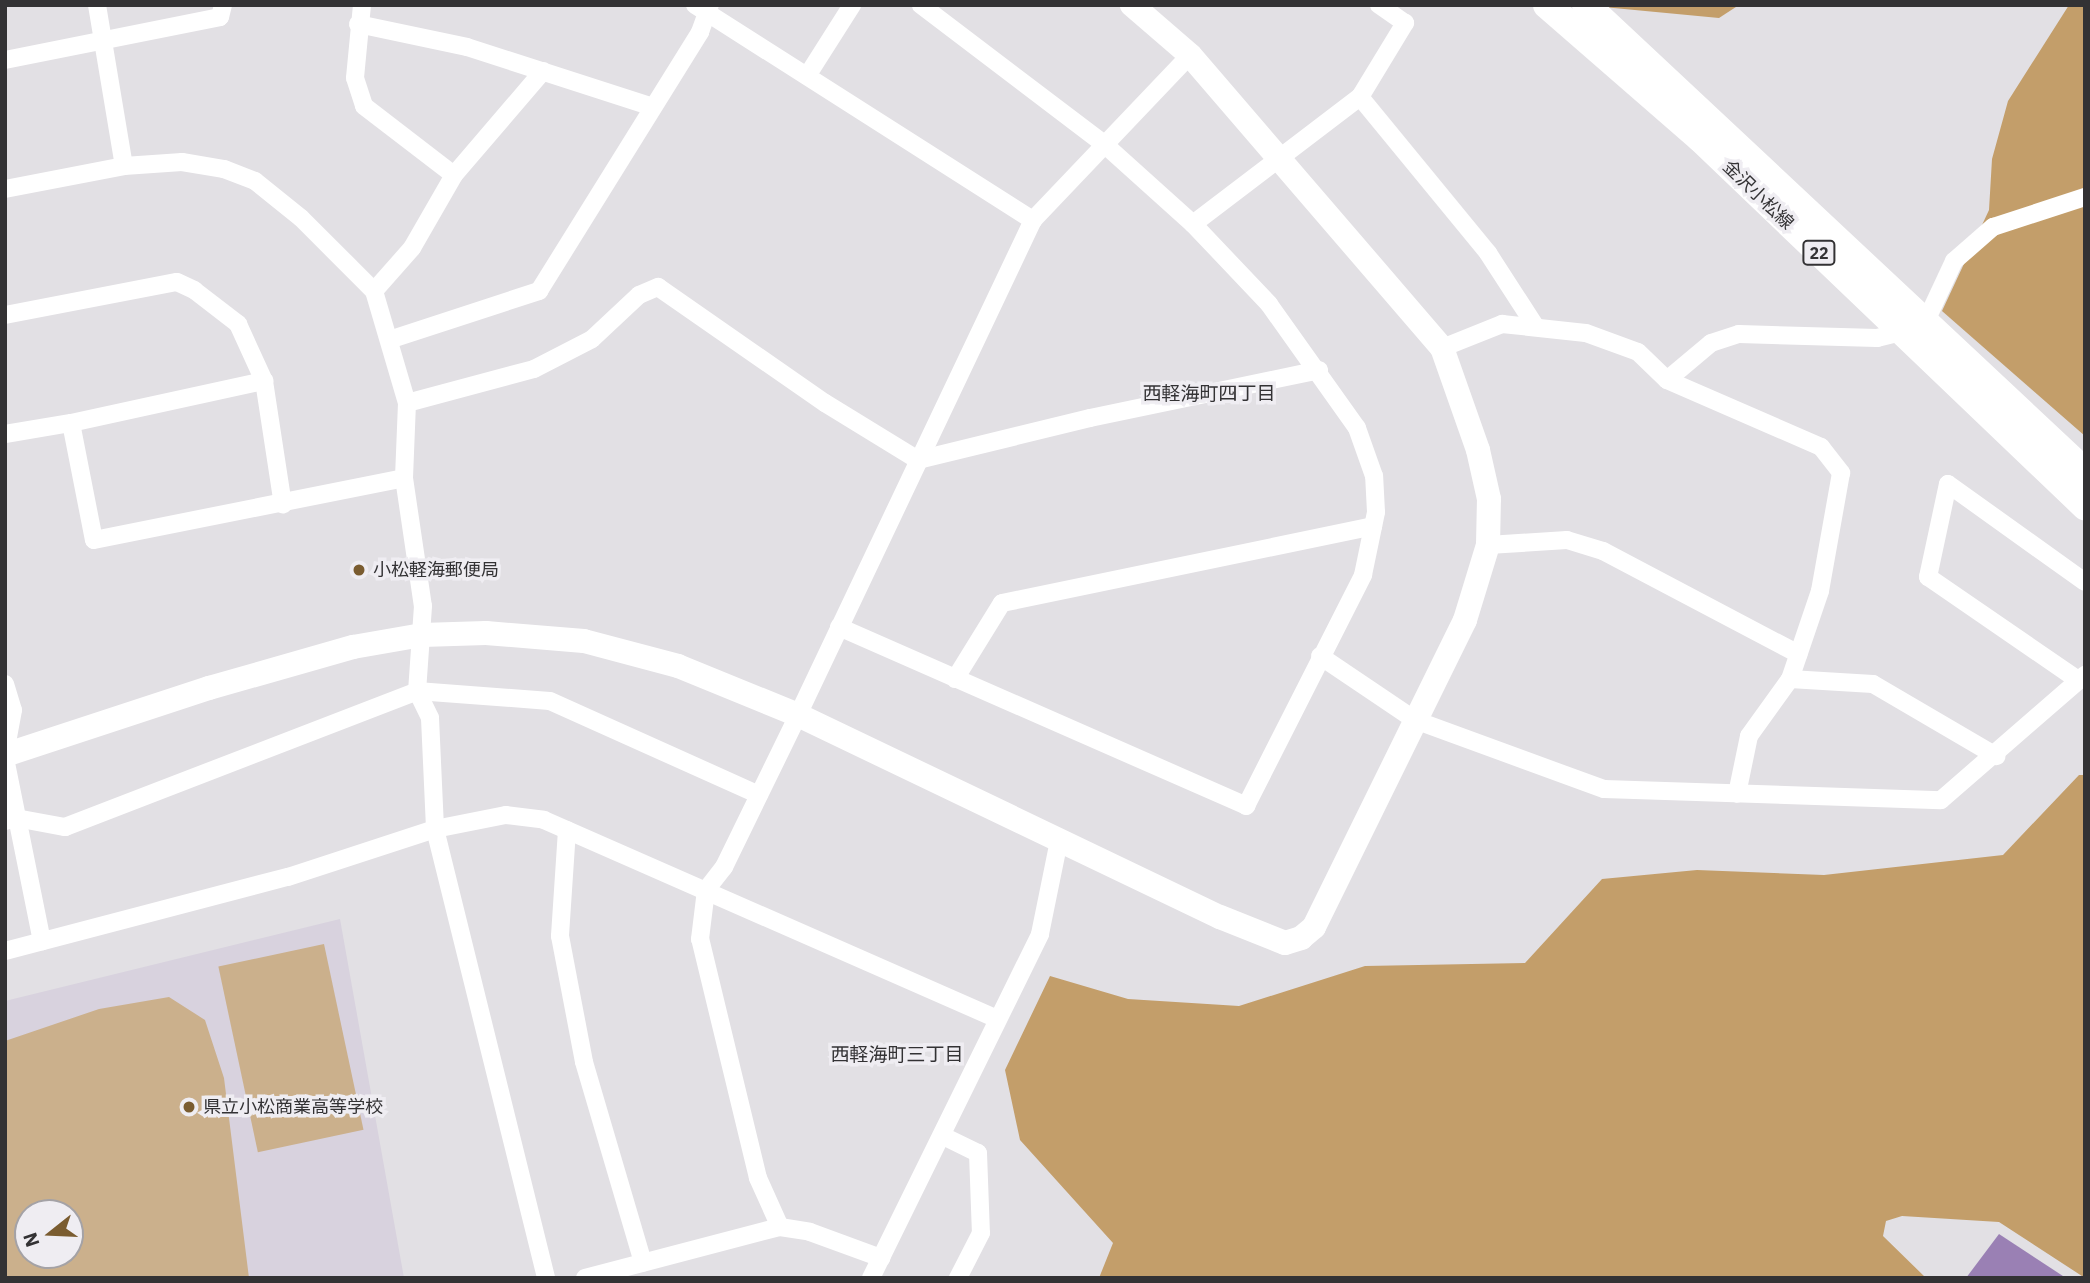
<!DOCTYPE html>
<meta charset="utf-8">
<style>
body{margin:0}
#map{position:relative;width:2090px;height:1283px;overflow:hidden;background:#e2e0e4;font-family:"IBM Plex Sans","Noto Sans JP",sans-serif}
div>[style]{position:absolute}
.built>*{inset:0;background:#d8d2de}
.green>*{inset:0;background:#cbb08c;transform-origin:0 0}
.forest>*{inset:0;background:#c39e6a}
.water>*{inset:0;background:#9a80b4}
.street>*{height:18px;margin:-9px;padding:0 9px;transform-origin:9px;border-radius:9px;background:#fff}
.secondary>*{height:24px;margin:-12px;padding:0 12px;transform-origin:12px;border-radius:12px;background:#fff}
.primary>*{height:28px;margin:-14px;padding:0 14px;transform-origin:14px;border-radius:14px;background:#fff}
.dots>*{width:19px;height:19px;translate:-50% -50%;box-sizing:border-box;border:4px solid #efedf2;border-radius:50%}
span{translate:-50% -50%;white-space:nowrap;text-align:center;line-height:1.15;-webkit-text-stroke:7px #efedf2;paint-order:stroke}
.shield-label span{padding:2px 5px;background:#efedf2;border:2px solid;border-radius:5px;-webkit-text-stroke-width:0}
.shield-label{font-size:16px;color:#333234;font-weight:700}
.street-label{font-size:18px;color:#333234}
.poi-label{font-size:18px;color:#333234}
.left{translate:0 -50%;text-align:left}
.neighbourhood-label{font-size:19px;color:#333234}
.frame{position:absolute;inset:0;border:7px solid #333234;pointer-events:none}
.north{position:absolute;left:14px;top:1199px;width:70px;height:70px;box-sizing:border-box;background:#efedf2;border:2px solid #a4a2a6;border-radius:50%;rotate:252deg;font-size:19px;font-weight:700;line-height:28px;text-align:center;color:#333234}
.north::after{content:'';display:block;margin:auto;width:24px;height:32px;background:#7a5c30;clip-path:polygon(50% 0,100% 100%,50% 72%,0 100%)}
</style>
<div id="map">
<div class="built">
<i style="clip-path:polygon(evenodd,340px 919px,404px 1278px,5px 1278px,5px 1001px,340px 919px,28px 1213px,70px 1213px,70px 1255px,28px 1255px,28px 1213px)"></i>
</div>
<div class="green">
<i style="left:324px;top:944px;width:190px;height:108px;rotate:78deg"></i>
<i style="clip-path:polygon(evenodd,169px 997px,205px 1020px,224px 1078px,249px 1278px,5px 1278px,5px 1041px,99px 1009px,169px 997px,28px 1213px,70px 1213px,70px 1255px,28px 1255px,28px 1213px)"></i>
</div>
<div class="forest">
<i style="clip-path:polygon(1582px 5px,1739px 5px,1719px 18px)"></i>
<i style="clip-path:polygon(2069px 5px,2085px 5px,2085px 436px,1942px 311px,1989px 210px,1992px 159px,2008px 101px)"></i>
<i style="clip-path:polygon(2079px 775px,2085px 775px,2085px 1278px,1999px 1222px,1902px 1216px,1886px 1221px,1883px 1236px,1926px 1278px,1099px 1278px,1113px 1243px,1020px 1140px,1005px 1070px,1050px 976px,1128px 999px,1239px 1006px,1365px 966px,1525px 963px,1602px 879px,1697px 870px,1824px 875px,2003px 855px)"></i>
</div>
<div class="water">
<i style="clip-path:polygon(1999px 1234px,2066px 1278px,1966px 1278px)"></i>
</div>
<div class="street">
<i style="left:97px;top:5px;width:163px;rotate:80.5deg"></i>
<i style="left:362px;top:5px;width:73px;rotate:95.5deg"></i>
<i style="left:355px;top:78px;width:29px;rotate:72deg"></i>
<i style="left:364px;top:106px;width:113px;rotate:37.5deg"></i>
<i style="left:454px;top:175px;width:84px;rotate:119.9deg"></i>
<i style="left:412px;top:248px;width:57px;rotate:131.5deg"></i>
<i style="left:695px;top:5px;width:401px;rotate:32.5deg"></i>
<i style="left:358px;top:24px;width:111px;rotate:11.9deg"></i>
<i style="left:467px;top:47px;width:195px;rotate:17.9deg"></i>
<i style="left:5px;top:60px;width:219px;rotate:-11.3deg"></i>
<i style="left:220px;top:17px;width:12px;rotate:-76deg"></i>
<i style="left:807px;top:76px;width:84px;rotate:-57.6deg"></i>
<i style="left:1360px;top:97px;width:202px;rotate:50.6deg"></i>
<i style="left:1488px;top:253px;width:85px;rotate:57.1deg"></i>
<i style="left:454px;top:175px;width:137px;rotate:-49.4deg"></i>
<i style="left:5px;top:189px;width:121px;rotate:-10.9deg"></i>
<i style="left:124px;top:166px;width:58px;rotate:-3.9deg"></i>
<i style="left:182px;top:162px;width:43px;rotate:9.5deg"></i>
<i style="left:224px;top:169px;width:33px;rotate:21deg"></i>
<i style="left:255px;top:181px;width:59px;rotate:38.8deg"></i>
<i style="left:301px;top:218px;width:103px;rotate:45deg"></i>
<i style="left:374px;top:291px;width:117px;rotate:73.6deg"></i>
<i style="left:407px;top:403px;width:75px;rotate:92.3deg"></i>
<i style="left:404px;top:478px;width:129px;rotate:81.6deg"></i>
<i style="left:423px;top:606px;width:85px;rotate:94deg"></i>
<i style="left:417px;top:691px;width:30px;rotate:64deg"></i>
<i style="left:430px;top:718px;width:111px;rotate:87.4deg"></i>
<i style="left:435px;top:829px;width:463px;rotate:76.1deg"></i>
<i style="left:1193px;top:224px;width:210px;rotate:-37.3deg"></i>
<i style="left:1360px;top:97px;width:87px;rotate:-58.7deg"></i>
<i style="left:1405px;top:23px;width:32px;rotate:-145deg"></i>
<i style="left:5px;top:315px;width:175px;rotate:-10.9deg"></i>
<i style="left:177px;top:282px;width:19px;rotate:25deg"></i>
<i style="left:194px;top:290px;width:56px;rotate:37.7deg"></i>
<i style="left:238px;top:324px;width:63px;rotate:65.5deg"></i>
<i style="left:264px;top:381px;width:125px;rotate:81.3deg"></i>
<i style="left:1926px;top:321px;width:66px;rotate:-65deg"></i>
<i style="left:1954px;top:261px;width:52px;rotate:-41.1deg"></i>
<i style="left:1993px;top:227px;width:97px;rotate:-18.1deg"></i>
<i style="left:392px;top:339px;width:155px;rotate:-18.1deg"></i>
<i style="left:539px;top:291px;width:305px;rotate:-58.1deg"></i>
<i style="left:700px;top:32px;width:29px;rotate:-70deg"></i>
<i style="left:1442px;top:348px;width:65px;rotate:-21.8deg"></i>
<i style="left:1502px;top:324px;width:84px;rotate:6.1deg"></i>
<i style="left:1586px;top:333px;width:55px;rotate:20.1deg"></i>
<i style="left:1638px;top:352px;width:40px;rotate:44deg"></i>
<i style="left:1667px;top:380px;width:168px;rotate:23.5deg"></i>
<i style="left:1821px;top:447px;width:33px;rotate:52deg"></i>
<i style="left:1841px;top:473px;width:120px;rotate:100.1deg"></i>
<i style="left:1820px;top:591px;width:93px;rotate:108.8deg"></i>
<i style="left:1790px;top:679px;width:70px;rotate:125.7deg"></i>
<i style="left:1749px;top:736px;width:59px;rotate:101.7deg"></i>
<i style="left:1667px;top:380px;width:57px;rotate:-40.1deg"></i>
<i style="left:1711px;top:343px;width:29px;rotate:-18deg"></i>
<i style="left:1739px;top:334px;width:138px;rotate:1.7deg"></i>
<i style="left:1877px;top:338px;width:25px;rotate:-14deg"></i>
<i style="left:407px;top:403px;width:131px;rotate:-15deg"></i>
<i style="left:534px;top:369px;width:65px;rotate:-27.3deg"></i>
<i style="left:592px;top:339px;width:64px;rotate:-43.1deg"></i>
<i style="left:639px;top:295px;width:21px;rotate:-23deg"></i>
<i style="left:658px;top:287px;width:203px;rotate:34.8deg"></i>
<i style="left:825px;top:403px;width:109px;rotate:31.5deg"></i>
<i style="left:918px;top:460px;width:177px;rotate:-13.7deg"></i>
<i style="left:1090px;top:418px;width:234px;rotate:-11.8deg"></i>
<i style="left:71px;top:423px;width:198px;rotate:-12.3deg"></i>
<i style="left:5px;top:434px;width:67px;rotate:-9.5deg"></i>
<i style="left:71px;top:423px;width:119px;rotate:78.9deg"></i>
<i style="left:94px;top:540px;width:316px;rotate:-11.3deg"></i>
<i style="left:1488px;top:545px;width:79px;rotate:-3.6deg"></i>
<i style="left:1567px;top:540px;width:38px;rotate:17deg"></i>
<i style="left:1603px;top:551px;width:221px;rotate:27.8deg"></i>
<i style="left:839px;top:627px;width:445px;rotate:23.7deg"></i>
<i style="left:1246px;top:806px;width:259px;rotate:-63.1deg"></i>
<i style="left:1363px;top:575px;width:64px;rotate:-78.3deg"></i>
<i style="left:1376px;top:512px;width:36px;rotate:-93deg"></i>
<i style="left:1374px;top:476px;width:51px;rotate:-109.5deg"></i>
<i style="left:1357px;top:428px;width:152px;rotate:-125.4deg"></i>
<i style="left:1269px;top:304px;width:110px;rotate:-133.5deg"></i>
<i style="left:1193px;top:224px;width:120px;rotate:-138deg"></i>
<i style="left:1104px;top:144px;width:230px;rotate:-142.8deg"></i>
<i style="left:1320px;top:656px;width:115px;rotate:34deg"></i>
<i style="left:1415px;top:720px;width:201px;rotate:20.1deg"></i>
<i style="left:1604px;top:789px;width:337px;rotate:1.9deg"></i>
<i style="left:1941px;top:800px;width:191px;rotate:-41deg"></i>
<i style="left:955px;top:679px;width:89px;rotate:-58.3deg"></i>
<i style="left:1002px;top:603px;width:379px;rotate:-11.7deg"></i>
<i style="left:1790px;top:679px;width:83px;rotate:3.4deg"></i>
<i style="left:1873px;top:684px;width:143px;rotate:30.3deg"></i>
<i style="left:2078px;top:680px;width:182px;rotate:-145.5deg"></i>
<i style="left:1928px;top:577px;width:95px;rotate:-77.9deg"></i>
<i style="left:1948px;top:484px;width:168px;rotate:35.6deg"></i>
<i style="left:5px;top:684px;width:27px;rotate:73deg"></i>
<i style="left:13px;top:710px;width:44px;rotate:100.5deg"></i>
<i style="left:5px;top:758px;width:187px;rotate:78.6deg"></i>
<i style="left:5px;top:821px;width:11px;rotate:-15deg"></i>
<i style="left:16px;top:818px;width:50px;rotate:10.4deg"></i>
<i style="left:65px;top:827px;width:377px;rotate:-21.1deg"></i>
<i style="left:417px;top:691px;width:133px;rotate:4.3deg"></i>
<i style="left:550px;top:701px;width:229px;rotate:24.2deg"></i>
<i style="left:567px;top:830px;width:106px;rotate:93.8deg"></i>
<i style="left:560px;top:936px;width:128px;rotate:79.2deg"></i>
<i style="left:584px;top:1062px;width:209px;rotate:73.6deg"></i>
<i style="left:5px;top:951px;width:293px;rotate:-14.7deg"></i>
<i style="left:288px;top:877px;width:155px;rotate:-18.1deg"></i>
<i style="left:435px;top:829px;width:72px;rotate:-11.2deg"></i>
<i style="left:506px;top:815px;width:38px;rotate:7deg"></i>
<i style="left:544px;top:820px;width:495px;rotate:23.7deg"></i>
<i style="left:943px;top:1136px;width:39px;rotate:26deg"></i>
<i style="left:978px;top:1153px;width:80px;rotate:87.9deg"></i>
<i style="left:981px;top:1233px;width:51px;rotate:117.1deg"></i>
<i style="left:780px;top:1227px;width:54px;rotate:-114.2deg"></i>
<i style="left:758px;top:1178px;width:246px;rotate:-103.6deg"></i>
<i style="left:700px;top:939px;width:49px;rotate:-83deg"></i>
<i style="left:706px;top:890px;width:29px;rotate:-52deg"></i>
<i style="left:724px;top:867px;width:169px;rotate:-64deg"></i>
<i style="left:798px;top:715px;width:548px;rotate:-64.6deg"></i>
<i style="left:1033px;top:220px;width:228px;rotate:-46.4deg"></i>
<i style="left:585px;top:1278px;width:202px;rotate:-14.7deg"></i>
<i style="left:780px;top:1227px;width:30px;rotate:9deg"></i>
<i style="left:810px;top:1232px;width:76px;rotate:20.1deg"></i>
<i style="left:871px;top:1278px;width:383px;rotate:-63.8deg"></i>
<i style="left:1040px;top:934px;width:95px;rotate:-78.5deg"></i>
</div>
<div class="secondary">
<i style="left:5px;top:755px;width:215px;rotate:-18.2deg"></i>
<i style="left:209px;top:688px;width:150px;rotate:-15.9deg"></i>
<i style="left:353px;top:647px;width:70px;rotate:-9.9deg"></i>
<i style="left:422px;top:635px;width:64px;rotate:-1.8deg"></i>
<i style="left:486px;top:633px;width:98px;rotate:4.7deg"></i>
<i style="left:584px;top:641px;width:97px;rotate:14.9deg"></i>
<i style="left:678px;top:666px;width:130px;rotate:22.2deg"></i>
<i style="left:798px;top:715px;width:468px;rotate:25.6deg"></i>
<i style="left:1220px;top:917px;width:70px;rotate:21.8deg"></i>
<i style="left:1285px;top:943px;width:17px;rotate:-17deg"></i>
<i style="left:1301px;top:938px;width:17px;rotate:-40deg"></i>
<i style="left:1314px;top:927px;width:342px;rotate:-63.8deg"></i>
<i style="left:1465px;top:620px;width:78px;rotate:-73deg"></i>
<i style="left:1488px;top:545px;width:46px;rotate:-88.8deg"></i>
<i style="left:1489px;top:499px;width:50px;rotate:-102.7deg"></i>
<i style="left:1478px;top:450px;width:108px;rotate:-109.4deg"></i>
<i style="left:1442px;top:348px;width:386px;rotate:-130.7deg"></i>
<i style="left:1190px;top:55px;width:77px;rotate:-139.2deg"></i>
</div>
<div class="primary">
<i style="left:1547px;top:5px;width:203px;rotate:41deg"></i>
<i style="left:1700px;top:138px;width:533px;rotate:43.71deg"></i>
<i style="left:1586px;top:5px;width:683px;rotate:43.1deg"></i>
</div>
<div class="dots">
<i style="left:359px;top:570px;background:#7a5c30"></i>
<i style="left:189px;top:1107px;background:#7a5c30"></i>
</div>
<div class="shield-label">
<span style="left:1819px;top:253px">22</span>
</div>
<div class="street-label">
<span style="left:1758px;top:195px;rotate:44deg">金沢小松線</span>
</div>
<div class="poi-label">
<span class="left" style="left:373px;top:570px">小松軽海郵便局</span>
<span class="left" style="left:203px;top:1107px">県立小松商業高等学校</span>
</div>
<div class="neighbourhood-label">
<span style="left:1209px;top:394px">西軽海町四丁目</span>
<span style="left:897px;top:1055px">西軽海町三丁目</span>
</div>
<div class="frame"></div>
<div class="north">N</div>
</div>
